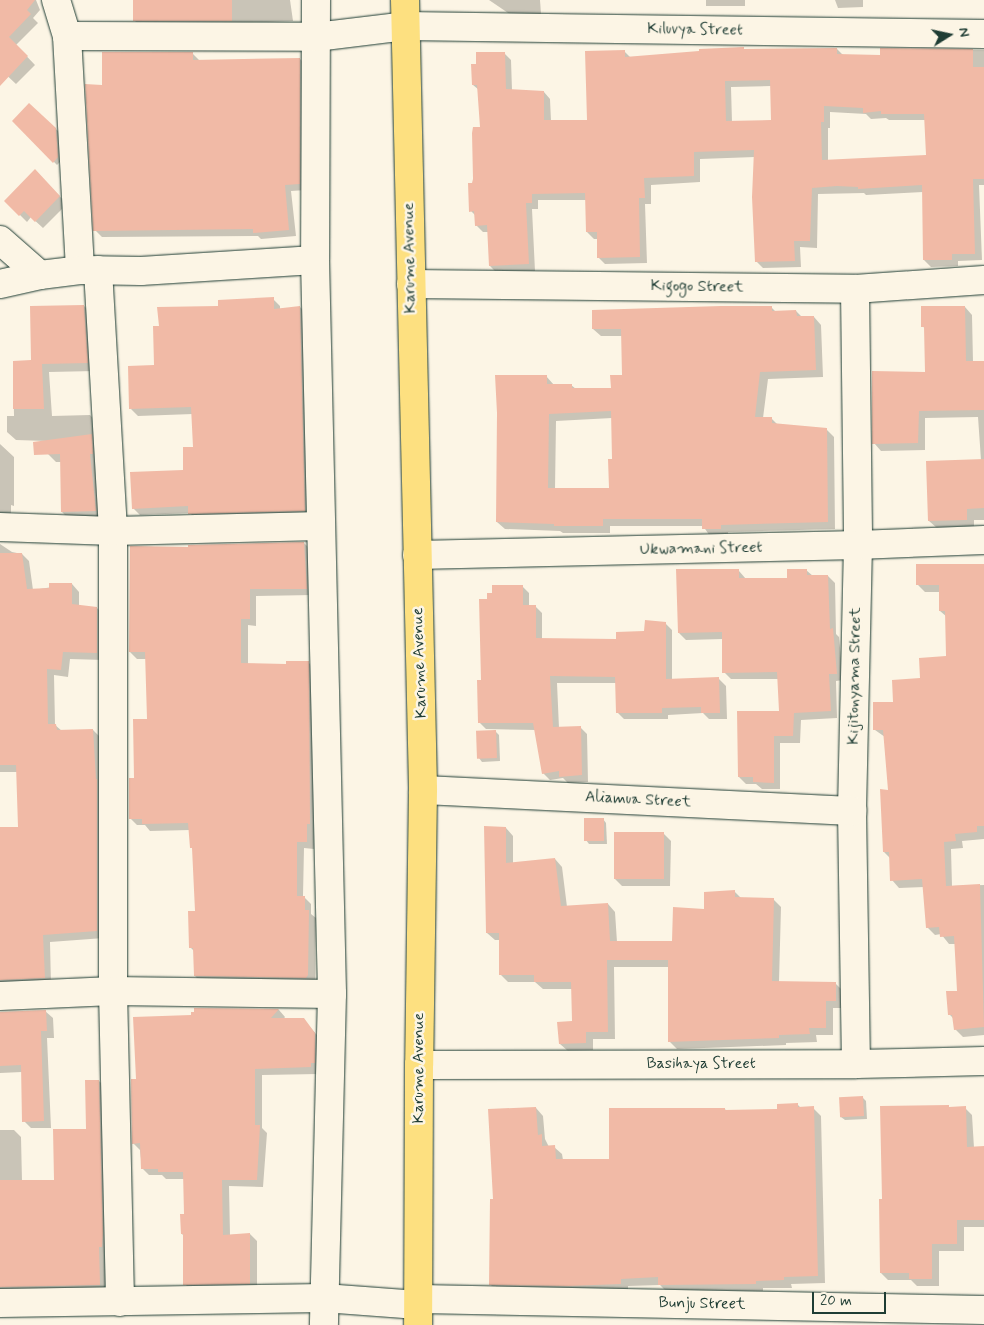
<!DOCTYPE html>
<style>
body{margin:0}
#map{position:relative;width:984px;height:1325px;overflow:hidden;background:#fcf5e5;font-family:Mynerve,sans-serif}
div>[style]{position:absolute}
.shadow>*{inset:0;background:#0003;transform-origin:0 0}
.building>*{inset:0;background:#f1baa6;transform-origin:0 0}
.roads{filter:drop-shadow(0 0 1px #1f3d34) drop-shadow(0 0 1px #1f3d34)}
.minor>*{height:28px;margin:-14px;padding:0 14px;transform-origin:14px;border-radius:14px;background:#fcf5e5}
.major>*{height:28px;margin:-14px;padding:0 14px;transform-origin:14px;border-radius:14px;background:#fde080}
span{translate:-50% -50%;white-space:nowrap;text-align:center;line-height:1.15;-webkit-text-stroke:5px #fcf5e5;paint-order:stroke}
.street-label{font-size:16px;color:#1f3d34}
.north{position:absolute;left:924px;top:10px;width:50px;height:50px;-webkit-text-stroke:4px #fcf5e5;paint-order:stroke;rotate:80deg;font-size:14px;font-weight:700;line-height:20px;text-align:center;color:#1f3d34}
.north::after{content:'';display:block;margin:auto;width:18px;height:22px;background:#1f3d34;clip-path:polygon(50% 0,100% 100%,50% 72%,0 100%)}
.scale{position:absolute;left:812px;top:1292px;width:74px;height:22px;box-sizing:border-box;border:2px solid #1f3d34;border-top:0;padding-left:6px;font-size:15px;line-height:18px;white-space:nowrap;color:#1f3d34;-webkit-text-stroke:4px #fcf5e5;paint-order:stroke}
</style>
<div id="map">
<div class="shadow">
<i style="clip-path:polygon(0 0,36px 0,40px 10px,33px 18px,38px 23px,16px 45px,35px 65px,16px 84px,0 69px)"></i>
<i style="clip-path:polygon(135px 0,290px 0,293px 21px,141px 27px,134px 20px)"></i>
<i style="clip-path:polygon(489px 0,540px 0,541px 14px,511px 15px)"></i>
<i style="left:706px;top:0;width:39px;height:6px"></i>
<i style="clip-path:polygon(835px 0,863px 0,863px 7px,838px 8px)"></i>
<i style="clip-path:polygon(evenodd,837px 49px,843px 55px,881px 56px,881px 49px,984px 50px,984px 185px,979px 185px,982px 260px,958px 261px,958px 266px,931px 267px,924px 260px,923px 192px,866px 195px,864px 193px,818px 194px,817px 248px,800px 247px,801px 267px,763px 268px,756px 261px,755px 157px,700px 159px,700px 182px,651px 185px,651px 204px,645px 204px,647px 263px,605px 264px,598px 257px,598px 239px,594px 239px,587px 232px,586px 200px,538px 200px,538px 209px,532px 209px,535px 271px,497px 273px,490px 266px,488px 232px,483px 232px,476px 225px,476px 216px,471px 211px,481px 128px,479px 90px,473px 85px,477px 65px,504px 53px,511px 60px,512px 90px,544px 92px,550px 99px,551px 121px,588px 121px,624px 51px,631px 58px,745px 51px,837px 49px,771px 86px,772px 121px,732px 122px,731px 87px,771px 86px,837px 49px,830px 112px,866px 114px,871px 119px,886px 118px,889px 120px,926px 120px,927px 157px,828px 161px,828px 128px,830px 128px,830px 112px)"></i>
<i style="clip-path:polygon(192px 53px,200px 61px,300px 59px,307px 66px,306px 190px,291px 191px,296px 236px,261px 239px,258px 236px,102px 237px,95px 230px,103px 87px)"></i>
<i style="clip-path:polygon(30px 105px,59px 132px,61px 161px,57px 165px,14px 121px)"></i>
<i style="clip-path:polygon(42px 178px,67px 204px,43px 228px,31px 217px,27px 222px,6px 201px)"></i>
<i style="clip-path:polygon(273px 299px,280px 306px,280px 309px,300px 307px,307px 314px,312px 517px,197px 520px,190px 513px,140px 515px,133px 508px,184px 471px,194px 448px,193px 414px,138px 416px,131px 409px,156px 366px,219px 308px)"></i>
<i style="clip-path:polygon(84px 306px,92px 314px,95px 371px,49px 372px,52px 416px,90px 415px,98px 424px,104px 518px,70px 520px,62px 512px,61px 462px,56px 462px,48px 454px,47px 441px,16px 440px,7px 432px,7px 416px,14px 416px,13px 362px,32px 362px)"></i>
<i style="clip-path:polygon(965px 307px,972px 315px,973px 362px,984px 362px,984px 520px,974px 520px,974px 527px,937px 528px,929px 521px,981px 460px,978px 417px,925px 418px,925px 450px,881px 451px,874px 443px,926px 374px,926px 329px,922px 326px)"></i>
<i style="clip-path:polygon(evenodd,772px 308px,776px 312px,796px 311px,802px 317px,814px 317px,821px 325px,823px 377px,768px 379px,763px 418px,771px 418px,778px 425px,826px 429px,834px 437px,835px 529px,728px 532px,728px 536px,710px 536px,703px 526px,610px 526px,610px 533px,563px 533px,560px 531px,505px 529px,497px 522px,546px 376px,554px 385px,571px 385px,576px 389px,612px 389px,623px 376px,622px 336px,601px 336px,593px 329px,772px 308px,612px 418px,614px 460px,610px 489px,555px 490px,556px 421px,612px 418px)"></i>
<i style="clip-path:polygon(0 444px,14px 457px,14px 506px,11px 505px,11px 519px,0 521px)"></i>
<i style="clip-path:polygon(304px 543px,311px 550px,313px 595px,256px 596px,256px 626px,248px 625px,248px 664px,287px 666px,308px 662px,315px 669px,317px 830px,314px 830px,314px 849px,304px 848px,303px 896px,311px 904px,311px 914px,316px 918px,315px 983px,202px 983px,195px 976px,194px 951px,190px 947px,196px 912px,194px 850px,191px 847px,190px 830px,150px 831px,145px 825px,137px 825px,130px 818px,135px 779px,148px 720px,146px 659px,137px 659px,130px 652px,189px 548px)"></i>
<i style="clip-path:polygon(0 544px,12px 552px,22px 554px,29px 561px,33px 590px,72px 584px,79px 592px,79px 606px,97px 608px,104px 616px,104px 660px,70px 659px,68px 677px,54px 675px,55px 725px,62px 731px,93px 730px,100px 737px,104px 938px,50px 942px,51px 985px,0 990px,0 829px,19px 828px,17px 772px,0 772px)"></i>
<i style="clip-path:polygon(984px 566px,984px 839px,962px 841px,963px 848px,951px 849px,952px 886px,984px 885px,984px 1035px,963px 1037px,955px 1029px,954px 1019px,949px 1014px,958px 992px,956px 944px,949px 944px,941px 934px,935px 935px,927px 927px,924px 887px,899px 888px,892px 880px,891px 859px,884px 852px,889px 791px,885px 737px,875px 730px,894px 703px,948px 657px,947px 617px,940px 611px,940px 592px,925px 592px,918px 585px)"></i>
<i style="clip-path:polygon(806px 570px,813px 576px,828px 576px,835px 583px,836px 634px,839px 637px,843px 680px,836px 681px,837px 718px,801px 720px,800px 743px,780px 743px,780px 789px,762px 789px,756px 784px,746px 784px,739px 777px,780px 712px,779px 679px,731px 679px,724px 672px,723px 639px,686px 640px,679px 633px,739px 571px,746px 579px,788px 579px)"></i>
<i style="clip-path:polygon(522px 586px,529px 593px,529px 606px,535px 606px,542px 613px,542px 640px,617px 641px,646px 633px,665px 623px,672px 630px,672px 680px,719px 679px,726px 686px,727px 719px,709px 719px,703px 713px,668px 715px,668px 719px,624px 719px,617px 712px,617px 683px,557px 683px,559px 728px,580px 727px,587px 734px,588px 782px,568px 783px,563px 778px,550px 780px,543px 773px,536px 730px,486px 729px,479px 722px,488px 600px)"></i>
<i style="clip-path:polygon(494px 730px,499px 735px,500px 761px,482px 762px,479px 758px)"></i>
<i style="clip-path:polygon(603px 819px,606px 823px,607px 844px,589px 844px,586px 840px)"></i>
<i style="clip-path:polygon(506px 828px,513px 836px,513px 864px,555px 859px,562px 867px,567px 907px,608px 904px,615px 912px,617px 942px,673px 942px,705px 910px,734px 891px,741px 898px,773px 899px,781px 907px,779px 982px,835px 983px,843px 991px,843px 1008px,833px 1008px,833px 1035px,816px 1035px,817px 1042px,786px 1043px,786px 1045px,677px 1049px,669px 1041px,669px 967px,614px 967px,615px 1039px,593px 1039px,593px 1050px,568px 1051px,560px 1044px,574px 1022px,573px 989px,543px 989px,535px 982px,508px 982px,500px 974px,500px 940px,495px 940px,487px 933px)"></i>
<i style="clip-path:polygon(663px 833px,671px 841px,670px 886px,622px 886px,615px 879px)"></i>
<i style="clip-path:polygon(195px 1009px,279px 1010px,285px 1017px,283px 1020px,304px 1020px,322px 1041px,318px 1074px,262px 1075px,262px 1128px,267px 1133px,263px 1187px,229px 1186px,230px 1235px,250px 1234px,257px 1241px,257px 1290px,192px 1291px,185px 1284px,184px 1236px,182px 1234px,185px 1215px,184px 1179px,166px 1179px,162px 1175px,149px 1175px,142px 1168px,140px 1150px,133px 1143px,137px 1080px,195px 1013px)"></i>
<i style="clip-path:polygon(45px 1011px,53px 1018px,54px 1038px,47px 1038px,51px 1128px,31px 1128px,24px 1121px,22px 1072px,0 1073px,0 1013px)"></i>
<i style="clip-path:polygon(99px 1081px,106px 1088px,107px 1292px,0 1294px,0 1130px,14px 1130px,21px 1137px,22px 1181px,55px 1182px,88px 1130px)"></i>
<i style="clip-path:polygon(862px 1097px,866px 1101px,867px 1119px,845px 1120px,841px 1117px)"></i>
<i style="clip-path:polygon(798px 1105px,801px 1108px,813px 1108px,821px 1116px,825px 1283px,791px 1284px,792px 1288px,763px 1288px,763px 1291px,667px 1292px,660px 1285px,628px 1286px,628px 1292px,498px 1292px,490px 1284px,494px 1200px,536px 1108px,543px 1116px,545px 1139px,549px 1147px,554px 1147px,562px 1154px,563px 1160px,610px 1161px,725px 1109px,727px 1112px,778px 1110px)"></i>
<i style="clip-path:polygon(965px 1108px,972px 1115px,974px 1148px,984px 1148px,984px 1227px,964px 1227px,964px 1251px,939px 1251px,939px 1286px,917px 1286px,911px 1280px,888px 1280px,881px 1273px,884px 1200px)"></i>
</div>
<div class="building">
<i style="clip-path:polygon(0 0,35px 0,27px 10px,31px 14px,9px 37px,28px 56px,0 86px)"></i>
<i style="left:133px;top:0;width:99px;height:21px"></i>
<i style="clip-path:polygon(evenodd,744px 47px,744px 49px,837px 48px,837px 54px,880px 55px,880px 48px,973px 49px,973px 67px,984px 67px,984px 179px,973px 179px,975px 254px,952px 254px,952px 260px,923px 260px,922px 185px,858px 189px,858px 187px,837px 186px,812px 188px,810px 241px,794px 241px,795px 261px,755px 262px,752px 197px,754px 150px,694px 152px,694px 176px,644px 178px,645px 198px,639px 198px,640px 257px,597px 258px,597px 232px,586px 232px,585px 193px,532px 194px,532px 203px,526px 203px,529px 264px,489px 266px,487px 225px,475px 226px,474px 211px,469px 212px,468px 183px,472px 183px,473px 179px,472px 133px,473px 127px,480px 127px,477px 85px,472px 85px,471px 64px,476px 64px,476px 52px,505px 52px,506px 89px,544px 91px,544px 120px,587px 120px,585px 51px,625px 50px,625px 57px,699px 51px,699px 49px,744px 47px,770px 80px,771px 120px,726px 121px,725px 81px,770px 80px,744px 47px,824px 106px,863px 108px,863px 113px,881px 111px,881px 114px,924px 114px,926px 155px,822px 160px,821px 122px,824px 122px,824px 106px)"></i>
<i style="clip-path:polygon(102px 52px,193px 52px,193px 60px,300px 58px,300px 184px,285px 185px,289px 230px,253px 233px,253px 229px,93px 231px,85px 84px,102px 85px)"></i>
<i style="clip-path:polygon(29px 103px,56px 128px,58px 157px,53px 163px,12px 121px)"></i>
<i style="clip-path:polygon(35px 169px,60px 196px,35px 222px,24px 211px,19px 216px,4px 201px)"></i>
<i style="clip-path:polygon(274px 297px,274px 309px,300px 306px,305px 511px,188px 514px,188px 506px,132px 509px,130px 472px,183px 470px,183px 447px,193px 447px,191px 407px,129px 409px,128px 366px,154px 365px,153px 326px,159px 326px,157px 307px,218px 306px,218px 300px)"></i>
<i style="clip-path:polygon(84px 305px,88px 363px,42px 364px,44px 409px,13px 409px,13px 361px,31px 360px,30px 306px)"></i>
<i style="clip-path:polygon(evenodd,721px 306px,772px 306px,772px 311px,796px 310px,797px 316px,814px 316px,816px 370px,760px 372px,755px 417px,772px 417px,772px 423px,827px 428px,828px 522px,721px 525px,721px 529px,702px 529px,702px 519px,603px 519px,603px 526px,554px 526px,554px 524px,496px 522px,497px 413px,495px 375px,547px 375px,547px 384px,572px 384px,572px 388px,611px 388px,610px 375px,622px 375px,621px 329px,592px 329px,592px 310px,721px 306px,611px 411px,612px 459px,608px 459px,609px 488px,548px 488px,549px 414px,611px 411px)"></i>
<i style="clip-path:polygon(921px 306px,965px 306px,966px 361px,984px 361px,984px 410px,919px 411px,918px 443px,872px 444px,872px 371px,925px 372px,924px 327px,921px 327px)"></i>
<i style="clip-path:polygon(92px 434px,93px 454px,90px 454px,96px 511px,61px 512px,60px 454px,34px 455px,33px 442px)"></i>
<i style="clip-path:polygon(984px 459px,984px 508px,967px 509px,967px 520px,928px 521px,926px 461px)"></i>
<i style="clip-path:polygon(304px 542px,307px 589px,250px 589px,250px 619px,241px 619px,241px 663px,286px 664px,286px 661px,309px 661px,310px 824px,307px 824px,307px 842px,297px 842px,297px 896px,305px 896px,305px 910px,309px 910px,308px 975px,306px 978px,194px 976px,193px 948px,189px 948px,188px 911px,195px 911px,192px 848px,190px 848px,188px 823px,142px 824px,142px 819px,129px 819px,129px 778px,134px 778px,133px 719px,147px 719px,145px 652px,129px 652px,130px 546px,188px 547px,188px 545px)"></i>
<i style="clip-path:polygon(0 553px,22px 553px,27px 589px,49px 588px,49px 583px,72px 583px,72px 604px,97px 607px,97px 653px,63px 652px,61px 670px,47px 669px,48px 724px,56px 724px,57px 730px,93px 729px,96px 779px,97px 779px,97px 931px,43px 935px,45px 978px,0 980px,0 827px,18px 827px,16px 765px,0 765px)"></i>
<i style="clip-path:polygon(916px 564px,984px 564px,984px 826px,977px 826px,977px 832px,955px 834px,956px 841px,944px 842px,946px 886px,980px 884px,984px 1027px,954px 1030px,952px 1015px,948px 1015px,946px 991px,957px 991px,954px 936px,940px 937px,939px 927px,926px 928px,922px 879px,890px 881px,889px 852px,883px 852px,880px 789px,888px 790px,883px 730px,873px 730px,873px 702px,893px 702px,892px 680px,920px 678px,919px 658px,946px 656px,945px 611px,939px 611px,939px 585px,916px 585px)"></i>
<i style="clip-path:polygon(676px 569px,739px 569px,739px 578px,787px 578px,787px 569px,807px 569px,807px 575px,828px 575px,830px 629px,833px 628px,837px 674px,829px 674px,831px 711px,794px 713px,793px 736px,774px 736px,774px 783px,753px 782px,753px 777px,738px 777px,737px 711px,779px 711px,777px 672px,722px 673px,722px 632px,678px 633px)"></i>
<i style="clip-path:polygon(492px 585px,523px 585px,523px 605px,536px 605px,536px 638px,616px 639px,616px 632px,644px 631px,645px 620px,666px 622px,666px 679px,719px 677px,720px 713px,701px 713px,701px 707px,662px 708px,662px 713px,616px 713px,615px 677px,550px 676px,553px 727px,581px 726px,582px 775px,559px 777px,559px 771px,542px 774px,533px 723px,478px 723px,477px 680px,481px 680px,479px 599px,487px 599px,487px 593px,492px 593px)"></i>
<i style="left:496px;top:730px;width:28px;height:20px;rotate:88deg"></i>
<i style="left:604px;top:818px;width:23px;height:20px;rotate:90deg"></i>
<i style="clip-path:polygon(484px 826px,506px 827px,506px 863px,555px 858px,561px 906px,608px 903px,610px 941px,672px 941px,673px 907px,704px 909px,704px 892px,735px 890px,735px 897px,774px 898px,772px 981px,836px 982px,836px 1001px,826px 1001px,826px 1028px,809px 1028px,810px 1034px,779px 1035px,779px 1038px,668px 1042px,668px 960px,607px 960px,608px 1032px,586px 1032px,586px 1043px,559px 1044px,557px 1022px,572px 1021px,571px 982px,534px 982px,534px 975px,499px 975px,499px 933px,486px 933px)"></i>
<i style="left:614px;top:832px;width:50px;height:47px"></i>
<i style="clip-path:polygon(194px 1008px,279px 1009px,271px 1018px,304px 1018px,315px 1033px,315px 1063px,311px 1063px,311px 1067px,255px 1069px,255px 1125px,260px 1125px,257px 1180px,222px 1180px,223px 1235px,250px 1233px,250px 1284px,183px 1285px,183px 1234px,181px 1234px,180px 1214px,184px 1214px,183px 1172px,158px 1172px,158px 1169px,141px 1169px,140px 1143px,132px 1144px,131px 1079px,136px 1079px,133px 1017px,191px 1015px,191px 1012px,194px 1012px)"></i>
<i style="clip-path:polygon(46px 1010px,47px 1031px,41px 1031px,44px 1121px,22px 1122px,21px 1065px,0 1066px,0 1012px)"></i>
<i style="clip-path:polygon(85px 1080px,99px 1080px,103px 1233px,102px 1247px,99px 1247px,100px 1285px,0 1287px,0 1180px,54px 1180px,53px 1129px,86px 1129px)"></i>
<i style="left:863px;top:1096px;width:20px;height:24px;rotate:87deg"></i>
<i style="clip-path:polygon(798px 1103px,798px 1107px,814px 1106px,818px 1276px,784px 1277px,784px 1280px,756px 1281px,756px 1284px,658px 1285px,658px 1277px,621px 1279px,621px 1284px,568px 1286px,489px 1285px,490px 1199px,493px 1199px,488px 1109px,536px 1107px,538px 1135px,542px 1134px,542px 1146px,555px 1145px,556px 1159px,609px 1159px,609px 1108px,725px 1108px,725px 1110px,777px 1109px,777px 1104px)"></i>
<i style="clip-path:polygon(949px 1105px,949px 1107px,966px 1106px,967px 1147px,984px 1146px,984px 1220px,957px 1220px,957px 1244px,932px 1244px,932px 1279px,909px 1279px,909px 1273px,880px 1273px,879px 1199px,882px 1199px,880px 1106px)"></i>
</div>
<div class="roads">
<div class="minor">
<i style="left:56px;top:0;width:38px;rotate:73deg"></i>
<i style="left:67px;top:36px;width:234px;rotate:86.8deg"></i>
<i style="left:316px;top:0;width:260px;rotate:90.2deg"></i>
<i style="left:315px;top:260px;width:734px;rotate:88.67deg"></i>
<i style="left:332px;top:994px;width:331px;rotate:91.4deg"></i>
<i style="left:67px;top:36px;width:249px;rotate:0.2deg"></i>
<i style="left:316px;top:37px;width:90px;rotate:-7deg"></i>
<i style="left:405px;top:26px;width:579px;rotate:0.79deg"></i>
<i style="left:0;top:240px;width:53px;rotate:41.2deg"></i>
<i style="left:98px;top:270px;width:261px;rotate:86.7deg"></i>
<i style="left:113px;top:531px;width:460px;rotate:90deg"></i>
<i style="left:113px;top:991px;width:311px;rotate:88.7deg"></i>
<i style="left:0;top:284px;width:41px;rotate:-12.7deg"></i>
<i style="left:40px;top:275px;width:40px;rotate:-7.1deg"></i>
<i style="left:80px;top:270px;width:61px;rotate:0.9deg"></i>
<i style="left:141px;top:271px;width:174px;rotate:-3.6deg"></i>
<i style="left:411px;top:284px;width:444px;rotate:0.6deg"></i>
<i style="left:855px;top:289px;width:129px;rotate:-4deg"></i>
<i style="left:855px;top:289px;width:256px;rotate:89.3deg"></i>
<i style="left:858px;top:545px;width:266px;rotate:91.3deg"></i>
<i style="left:852px;top:811px;width:253px;rotate:89.1deg"></i>
<i style="left:0;top:527px;width:113px;rotate:2deg"></i>
<i style="left:113px;top:531px;width:208px;rotate:-1.4deg"></i>
<i style="left:417px;top:555px;width:441px;rotate:-1.3deg"></i>
<i style="left:858px;top:545px;width:126px;rotate:-2.3deg"></i>
<i style="left:423px;top:790px;width:430px;rotate:2.8deg"></i>
<i style="left:0;top:996px;width:113px;rotate:-2.5deg"></i>
<i style="left:113px;top:991px;width:219px;rotate:0.8deg"></i>
<i style="left:419px;top:1065px;width:437px;rotate:-0.1deg"></i>
<i style="left:856px;top:1064px;width:128px;rotate:-1.3deg"></i>
<i style="left:420px;top:1299px;width:564px;rotate:1.12deg"></i>
<i style="left:0;top:1303px;width:324px;rotate:-0.9deg"></i>
<i style="left:324px;top:1298px;width:94px;rotate:4.3deg"></i>
</div>
<div class="major">
<i style="left:405px;top:0;width:790px;rotate:88.69deg"></i>
<i style="left:423px;top:790px;width:275px;rotate:90.8deg"></i>
<i style="left:419px;top:1065px;width:260px;rotate:90.2deg"></i>
</div>
</div>
<div class="street-label">
<span style="left:695px;top:30px;rotate:1deg">Kiluvya Street</span>
<span style="left:410px;top:258px;rotate:-91deg">Karume Avenue</span>
<span style="left:697px;top:287px;rotate:1deg">Kigogo Street</span>
<span style="left:701px;top:549px;rotate:-1deg">Ukwamani Street</span>
<span style="left:420px;top:663px;rotate:-92deg">Karume Avenue</span>
<span style="left:855px;top:676px;rotate:-89deg">Kijitonyama Street</span>
<span style="left:638px;top:800px;rotate:3deg">Aliamua Street</span>
<span style="left:701px;top:1064px">Basihaya Street</span>
<span style="left:419px;top:1068px;rotate:-90deg">Karume Avenue</span>
<span style="left:702px;top:1304px;rotate:1deg">Bunju Street</span>
</div>
<div class="north">N</div>
<div class="scale">20 m</div>
</div>
